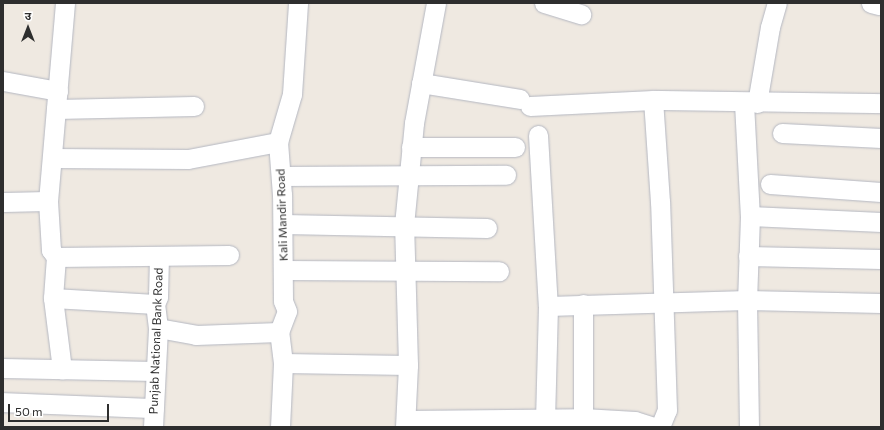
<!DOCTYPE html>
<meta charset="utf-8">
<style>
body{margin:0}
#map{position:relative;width:884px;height:430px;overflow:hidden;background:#efe9e1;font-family:Commissioner,"Noto Sans Devanagari",sans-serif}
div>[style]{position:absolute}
.roads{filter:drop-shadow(0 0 1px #b4b7c1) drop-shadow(0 0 1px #b4b7c1)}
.minor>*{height:19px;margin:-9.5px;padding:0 9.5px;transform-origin:9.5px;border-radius:9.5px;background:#fff}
span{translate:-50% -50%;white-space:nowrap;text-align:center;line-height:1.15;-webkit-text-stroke:4px #fff;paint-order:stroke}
.street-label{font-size:12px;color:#2e2e2e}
.frame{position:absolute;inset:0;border:4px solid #2e2e2e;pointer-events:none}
.north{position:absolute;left:8px;top:8px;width:40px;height:40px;-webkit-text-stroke:3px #fff;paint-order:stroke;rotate:0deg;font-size:11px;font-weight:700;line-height:16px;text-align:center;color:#2e2e2e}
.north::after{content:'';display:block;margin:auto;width:14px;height:18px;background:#2e2e2e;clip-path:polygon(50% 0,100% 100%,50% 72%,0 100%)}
.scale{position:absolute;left:8px;top:404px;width:101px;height:18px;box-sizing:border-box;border:2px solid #2e2e2e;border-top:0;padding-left:5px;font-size:12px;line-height:14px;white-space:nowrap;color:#2e2e2e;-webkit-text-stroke:3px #fff;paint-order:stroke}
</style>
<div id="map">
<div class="roads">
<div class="minor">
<i style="left:65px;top:3px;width:199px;rotate:94.9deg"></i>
<i style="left:48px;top:201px;width:49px;rotate:86.5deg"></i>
<i style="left:51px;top:250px;width:9px;rotate:54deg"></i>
<i style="left:56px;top:257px;width:41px;rotate:94.2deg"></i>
<i style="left:53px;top:298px;width:102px;rotate:3.4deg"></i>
<i style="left:544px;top:3px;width:39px;rotate:17deg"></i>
<i style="left:871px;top:3px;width:8px;rotate:14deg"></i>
<i style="left:3px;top:81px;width:56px;rotate:10.3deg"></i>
<i style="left:421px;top:83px;width:100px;rotate:9.2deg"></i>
<i style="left:744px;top:103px;width:113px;rotate:87deg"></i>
<i style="left:750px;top:216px;width:84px;rotate:92deg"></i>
<i style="left:747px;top:300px;width:127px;rotate:89.1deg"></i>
<i style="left:757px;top:103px;width:77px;rotate:-80.3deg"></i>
<i style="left:770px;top:27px;width:25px;rotate:-74deg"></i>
<i style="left:530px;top:106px;width:123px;rotate:-2.8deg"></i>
<i style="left:56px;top:109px;width:138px;rotate:-1.2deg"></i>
<i style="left:782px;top:133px;width:99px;rotate:2.9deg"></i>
<i style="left:538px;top:135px;width:171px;rotate:86.7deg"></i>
<i style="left:548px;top:306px;width:112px;rotate:91.5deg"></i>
<i style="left:411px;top:147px;width:104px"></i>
<i style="left:52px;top:158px;width:136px;rotate:0.4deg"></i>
<i style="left:188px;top:159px;width:92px;rotate:-10.7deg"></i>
<i style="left:281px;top:176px;width:225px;rotate:-0.3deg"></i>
<i style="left:770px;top:184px;width:111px;rotate:4.1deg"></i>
<i style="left:3px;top:202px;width:45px;rotate:-1.3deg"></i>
<i style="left:750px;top:216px;width:131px;rotate:2.6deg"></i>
<i style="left:283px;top:224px;width:204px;rotate:1.1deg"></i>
<i style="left:748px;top:256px;width:133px;rotate:1.3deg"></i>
<i style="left:56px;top:257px;width:173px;rotate:-0.7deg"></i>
<i style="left:283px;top:270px;width:216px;rotate:0.3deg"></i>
<i style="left:53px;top:298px;width:72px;rotate:82.8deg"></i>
<i style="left:583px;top:304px;width:114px;rotate:90deg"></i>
<i style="left:548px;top:306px;width:199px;rotate:-1.7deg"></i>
<i style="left:747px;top:300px;width:134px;rotate:1.3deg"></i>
<i style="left:158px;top:328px;width:39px;rotate:10deg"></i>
<i style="left:196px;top:335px;width:83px;rotate:-2.1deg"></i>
<i style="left:283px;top:363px;width:125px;rotate:0.9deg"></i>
<i style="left:3px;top:368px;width:152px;rotate:1.1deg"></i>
<i style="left:3px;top:402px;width:151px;rotate:2.3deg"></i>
<i style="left:406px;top:420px;width:177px;rotate:-0.6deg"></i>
<i style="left:583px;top:418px;width:52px;rotate:3.3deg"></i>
<i style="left:635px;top:421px;width:19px;rotate:18deg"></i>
<i style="left:153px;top:427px;width:99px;rotate:-87.1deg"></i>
<i style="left:158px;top:328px;width:24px;rotate:-97deg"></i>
<i style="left:155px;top:304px;width:8px;rotate:-67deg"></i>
<i style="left:158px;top:297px;width:41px;rotate:-88.6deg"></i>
<i style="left:280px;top:427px;width:64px;rotate:-87.3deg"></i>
<i style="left:283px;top:363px;width:31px;rotate:-97deg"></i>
<i style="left:279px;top:332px;width:22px;rotate:-69deg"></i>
<i style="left:287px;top:311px;width:11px;rotate:-112deg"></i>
<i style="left:283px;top:301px;width:106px;rotate:-90.5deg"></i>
<i style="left:282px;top:195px;width:53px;rotate:-94.3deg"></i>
<i style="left:278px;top:142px;width:50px;rotate:-73.7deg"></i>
<i style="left:292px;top:94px;width:91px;rotate:-86.2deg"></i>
<i style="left:405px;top:427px;width:62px;rotate:-87.2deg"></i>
<i style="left:408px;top:365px;width:140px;rotate:-91.6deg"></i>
<i style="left:404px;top:225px;width:102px;rotate:-84.4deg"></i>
<i style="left:414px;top:123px;width:122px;rotate:-79.6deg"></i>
<i style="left:660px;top:427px;width:18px;rotate:-68deg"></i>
<i style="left:667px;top:410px;width:208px;rotate:-91.9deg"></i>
<i style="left:660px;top:202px;width:102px;rotate:-93.9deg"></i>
<i style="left:653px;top:100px;width:228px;rotate:0.8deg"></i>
</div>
</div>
<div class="street-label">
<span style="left:282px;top:215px;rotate:-92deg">Kali Mandir Road</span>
<span style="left:156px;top:341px;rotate:-88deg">Punjab National Bank Road</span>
</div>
<div class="frame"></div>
<div class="north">उ</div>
<div class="scale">50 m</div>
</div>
